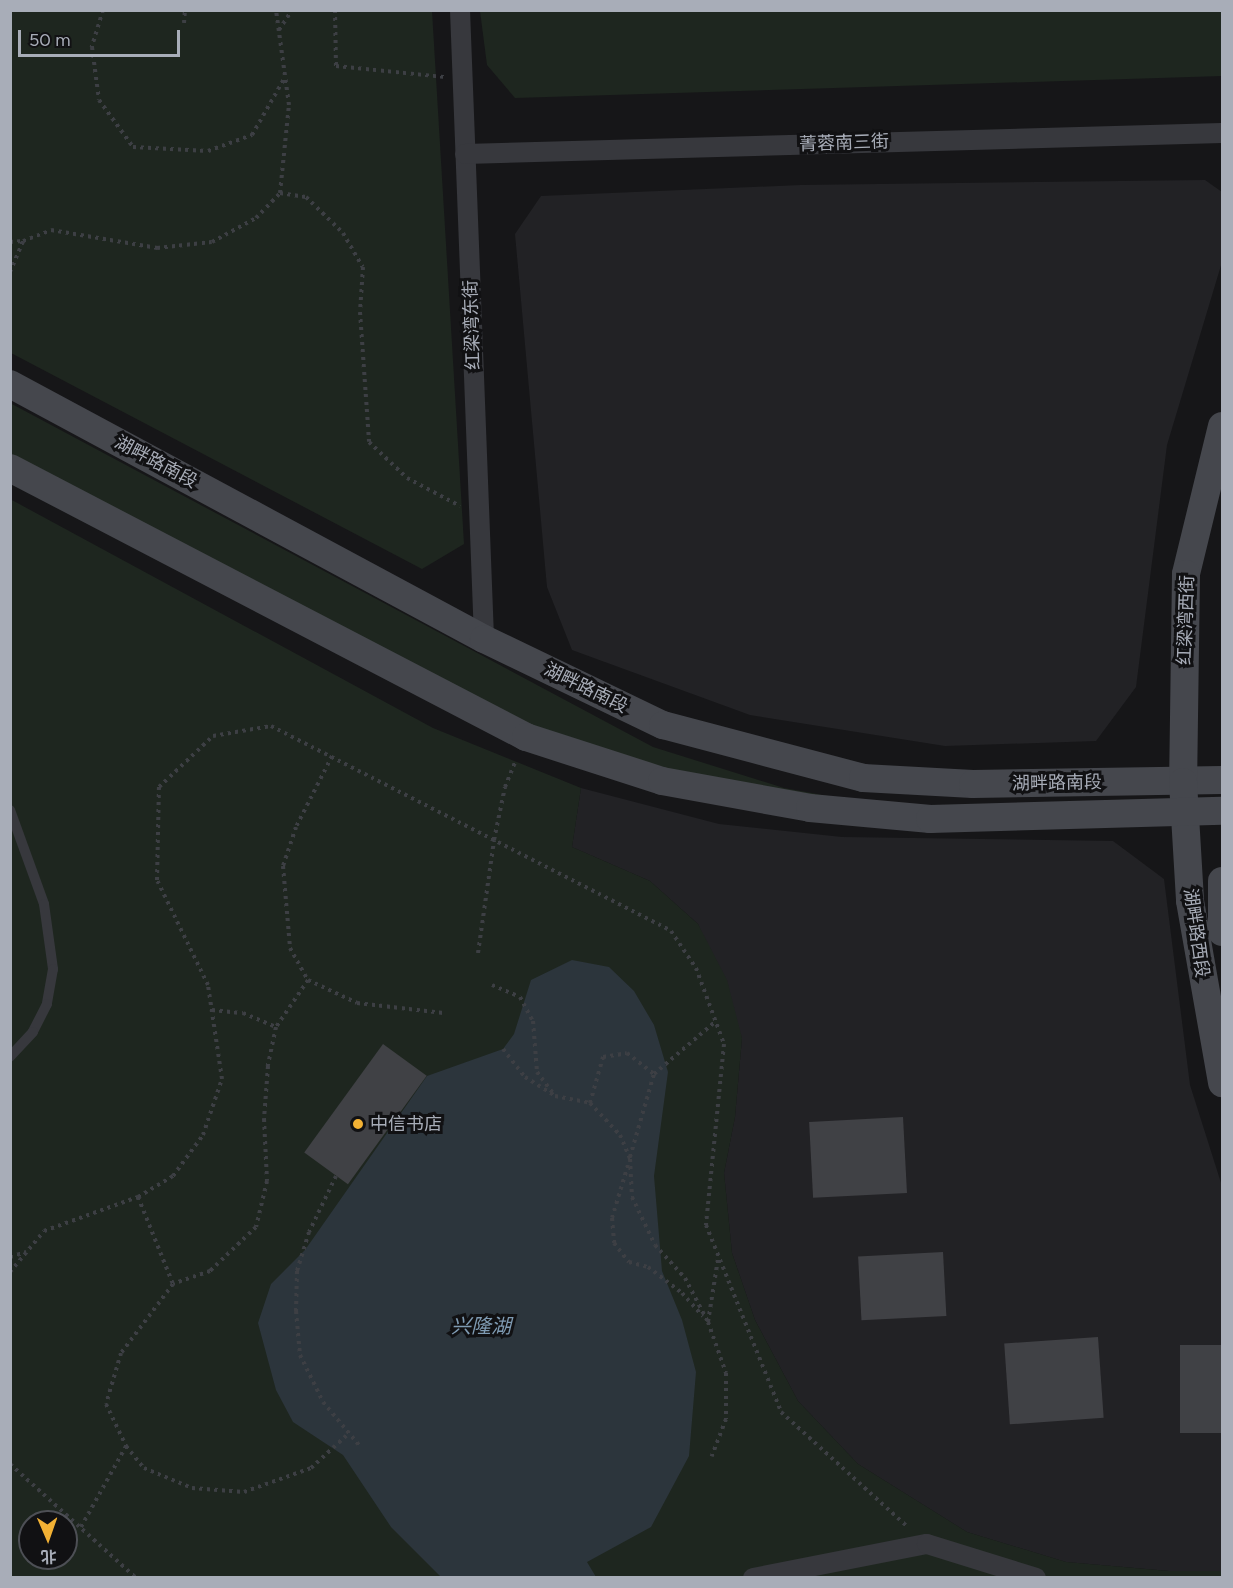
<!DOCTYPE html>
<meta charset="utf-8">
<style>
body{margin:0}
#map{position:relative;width:1233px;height:1588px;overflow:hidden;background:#161618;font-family:Figtree,"Noto Sans SC",sans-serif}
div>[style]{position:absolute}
.built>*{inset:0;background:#222225}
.green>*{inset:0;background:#1e261f}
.water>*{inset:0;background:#2c353c}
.building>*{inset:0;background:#404145;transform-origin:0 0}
.path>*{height:4px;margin-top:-2px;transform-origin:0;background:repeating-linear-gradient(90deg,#3d3f44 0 3px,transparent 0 7.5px)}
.lane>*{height:10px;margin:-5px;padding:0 5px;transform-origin:5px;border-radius:5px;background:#37383d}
.street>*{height:20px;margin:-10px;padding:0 10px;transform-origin:10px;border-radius:10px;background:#37383d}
.secondary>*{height:28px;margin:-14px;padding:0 14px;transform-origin:14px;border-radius:14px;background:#45474d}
.dots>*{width:16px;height:16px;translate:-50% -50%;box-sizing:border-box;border:3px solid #111113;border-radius:50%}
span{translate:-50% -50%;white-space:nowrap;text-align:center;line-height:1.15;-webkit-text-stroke:6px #111113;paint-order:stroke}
.street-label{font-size:18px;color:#a8adb8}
.poi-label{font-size:18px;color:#a8adb8}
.left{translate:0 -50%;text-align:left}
.water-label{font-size:20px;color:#7f9bb3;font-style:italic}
.frame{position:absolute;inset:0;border:12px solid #a8adb8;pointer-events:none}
.north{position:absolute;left:18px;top:1510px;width:60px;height:60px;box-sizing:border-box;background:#111113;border:2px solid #4d4f55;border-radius:50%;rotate:178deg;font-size:16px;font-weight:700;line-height:24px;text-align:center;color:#a8adb8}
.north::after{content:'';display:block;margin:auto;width:21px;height:27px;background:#f2b134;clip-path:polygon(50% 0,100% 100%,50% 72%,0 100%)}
.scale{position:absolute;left:18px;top:30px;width:162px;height:27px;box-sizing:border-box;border:3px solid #a8adb8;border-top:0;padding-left:8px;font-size:18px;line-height:21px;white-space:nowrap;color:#a8adb8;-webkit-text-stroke:4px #111113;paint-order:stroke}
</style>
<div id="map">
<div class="built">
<i style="clip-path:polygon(1205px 180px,1222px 192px,1222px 262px,1167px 445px,1136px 687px,1096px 741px,945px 746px,750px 715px,572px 650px,547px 587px,515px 234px,541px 196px,801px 185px)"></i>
<i style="clip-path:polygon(581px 788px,719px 824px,842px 837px,1113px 841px,1164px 879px,1190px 1085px,1222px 1186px,1222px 1571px,1169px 1571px,1066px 1562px,967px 1532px,858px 1464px,798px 1401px,755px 1320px,732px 1253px,724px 1173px,735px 1117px,742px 1038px,698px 924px,650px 881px,572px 847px)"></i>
</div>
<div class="green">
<i style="clip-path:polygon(10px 11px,432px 11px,464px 544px,422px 569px,11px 353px)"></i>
<i style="clip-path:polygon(480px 11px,1222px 11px,1222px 76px,515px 98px,487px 65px)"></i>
<i style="clip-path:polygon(10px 403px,653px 747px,784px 788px,905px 810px,666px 771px,542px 732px,11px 459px)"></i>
<i style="clip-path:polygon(evenodd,10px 499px,433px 728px,581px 788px,572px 847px,650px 881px,698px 924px,727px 980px,742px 1038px,735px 1117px,724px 1173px,732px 1253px,755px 1320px,798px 1401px,858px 1464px,967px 1532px,1066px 1562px,1169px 1571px,1222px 1571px,1222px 1577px,11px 1577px,10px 499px,30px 1522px,66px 1522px,66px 1558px,30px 1558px,30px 1522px)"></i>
</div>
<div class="water">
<i style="clip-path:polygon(572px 960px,609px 967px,634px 991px,654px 1025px,668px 1072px,654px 1176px,662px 1271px,682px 1320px,696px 1372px,689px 1456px,651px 1527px,587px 1562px,596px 1577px,441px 1577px,391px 1527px,343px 1455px,293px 1422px,276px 1390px,258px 1323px,271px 1284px,305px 1250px,427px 1076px,503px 1049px,514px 1034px,531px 980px)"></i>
</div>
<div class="building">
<i style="left:383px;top:1044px;width:54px;height:134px;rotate:36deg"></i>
<i style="left:903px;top:1117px;width:76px;height:94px;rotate:87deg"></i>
<i style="left:943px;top:1252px;width:64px;height:85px;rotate:87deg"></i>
<i style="left:1098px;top:1337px;width:81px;height:94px;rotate:86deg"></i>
<i style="left:1222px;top:1345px;width:88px;height:42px;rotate:90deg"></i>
</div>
<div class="path">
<i style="left:103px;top:10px;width:39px;rotate:107deg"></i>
<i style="left:92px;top:47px;width:53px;rotate:82.5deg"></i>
<i style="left:99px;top:100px;width:58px;rotate:54.1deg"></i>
<i style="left:133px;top:147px;width:75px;rotate:3.1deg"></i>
<i style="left:208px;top:151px;width:47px;rotate:-20deg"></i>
<i style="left:252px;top:135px;width:64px;rotate:-60.3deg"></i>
<i style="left:335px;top:10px;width:56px;rotate:89deg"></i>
<i style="left:336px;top:66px;width:110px;rotate:5.8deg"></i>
<i style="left:184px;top:23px;width:13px;rotate:-86deg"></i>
<i style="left:279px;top:30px;width:24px;rotate:-57deg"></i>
<i style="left:280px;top:193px;width:26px;rotate:9deg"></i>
<i style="left:306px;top:197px;width:52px;rotate:44.2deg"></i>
<i style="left:343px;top:233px;width:39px;rotate:60deg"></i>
<i style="left:363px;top:267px;width:45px;rotate:93.8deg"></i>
<i style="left:360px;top:312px;width:130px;rotate:86deg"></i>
<i style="left:369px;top:442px;width:52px;rotate:43.5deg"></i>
<i style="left:407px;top:478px;width:60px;rotate:27.8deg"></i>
<i style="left:10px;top:242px;width:13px;rotate:-4deg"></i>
<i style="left:10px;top:272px;width:34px;rotate:-67deg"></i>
<i style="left:23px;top:241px;width:30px;rotate:-21deg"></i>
<i style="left:51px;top:230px;width:108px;rotate:9.6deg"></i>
<i style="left:157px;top:248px;width:55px;rotate:-6.2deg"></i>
<i style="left:212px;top:242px;width:50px;rotate:-28.6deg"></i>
<i style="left:256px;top:218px;width:35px;rotate:-46deg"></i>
<i style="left:280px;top:193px;width:88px;rotate:-84.2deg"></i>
<i style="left:289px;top:105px;width:96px;rotate:-97.8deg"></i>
<i style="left:332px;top:756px;width:80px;rotate:116.9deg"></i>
<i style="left:296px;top:827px;width:41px;rotate:108.4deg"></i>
<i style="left:283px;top:866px;width:82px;rotate:85.1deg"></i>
<i style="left:290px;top:948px;width:37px;rotate:61deg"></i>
<i style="left:308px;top:980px;width:54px;rotate:25.1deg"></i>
<i style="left:357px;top:1003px;width:87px;rotate:6.6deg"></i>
<i style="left:478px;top:953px;width:114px;rotate:-81.9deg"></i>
<i style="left:494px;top:840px;width:54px;rotate:-78.3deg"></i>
<i style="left:505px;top:787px;width:29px;rotate:-68deg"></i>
<i style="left:308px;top:980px;width:57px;rotate:124.2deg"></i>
<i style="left:276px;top:1027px;width:40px;rotate:102deg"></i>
<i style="left:268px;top:1066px;width:53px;rotate:94.3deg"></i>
<i style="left:264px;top:1119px;width:62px;rotate:87.2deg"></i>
<i style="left:267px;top:1181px;width:47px;rotate:103.4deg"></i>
<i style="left:256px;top:1227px;width:64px;rotate:136.3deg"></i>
<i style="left:210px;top:1271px;width:39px;rotate:161deg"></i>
<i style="left:173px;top:1284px;width:86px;rotate:127deg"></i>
<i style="left:121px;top:1353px;width:53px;rotate:106.4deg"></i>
<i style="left:106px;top:1404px;width:47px;rotate:64.5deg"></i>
<i style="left:126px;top:1446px;width:28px;rotate:51deg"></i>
<i style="left:144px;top:1468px;width:52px;rotate:22.6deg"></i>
<i style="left:192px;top:1488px;width:52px;rotate:4.4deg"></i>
<i style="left:244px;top:1492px;width:71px;rotate:-19.7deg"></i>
<i style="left:311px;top:1468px;width:50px;rotate:-42.6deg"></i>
<i style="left:492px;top:985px;width:30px;rotate:23deg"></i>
<i style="left:520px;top:997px;width:27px;rotate:62deg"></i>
<i style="left:533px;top:1021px;width:51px;rotate:85.5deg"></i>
<i style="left:537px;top:1072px;width:26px;rotate:53deg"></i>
<i style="left:212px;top:1010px;width:31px;rotate:6deg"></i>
<i style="left:243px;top:1013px;width:36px;rotate:23deg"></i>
<i style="left:503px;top:1049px;width:36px;rotate:52deg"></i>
<i style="left:525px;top:1077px;width:36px;rotate:32deg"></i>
<i style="left:555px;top:1096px;width:36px;rotate:11deg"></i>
<i style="left:590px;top:1103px;width:44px;rotate:46.8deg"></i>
<i style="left:620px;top:1135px;width:26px;rotate:67deg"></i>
<i style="left:630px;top:1159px;width:38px;rotate:87deg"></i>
<i style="left:632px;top:1197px;width:53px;rotate:64.4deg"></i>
<i style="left:655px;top:1245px;width:45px;rotate:47.7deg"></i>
<i style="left:685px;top:1278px;width:50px;rotate:62.4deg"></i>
<i style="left:708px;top:1322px;width:54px;rotate:70.6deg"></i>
<i style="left:726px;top:1373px;width:46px;rotate:90deg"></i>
<i style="left:726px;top:1419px;width:40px;rotate:111deg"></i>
<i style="left:590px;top:1103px;width:48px;rotate:-74.2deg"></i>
<i style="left:603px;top:1057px;width:24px;rotate:-9deg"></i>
<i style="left:627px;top:1053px;width:34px;rotate:38deg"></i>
<i style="left:654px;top:1074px;width:82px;rotate:-40.5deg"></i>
<i style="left:630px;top:1157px;width:86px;rotate:-73.9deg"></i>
<i style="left:628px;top:1165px;width:55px;rotate:106.8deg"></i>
<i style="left:612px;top:1218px;width:25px;rotate:85deg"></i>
<i style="left:614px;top:1243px;width:24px;rotate:52deg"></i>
<i style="left:629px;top:1262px;width:20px;rotate:15deg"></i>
<i style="left:648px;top:1267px;width:43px;rotate:37.4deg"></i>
<i style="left:682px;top:1293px;width:31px;rotate:48deg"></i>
<i style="left:336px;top:1176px;width:62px;rotate:115.7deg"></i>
<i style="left:309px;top:1232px;width:41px;rotate:107.1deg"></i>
<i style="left:297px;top:1271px;width:40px;rotate:91.4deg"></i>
<i style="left:296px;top:1311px;width:44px;rotate:84.8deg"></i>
<i style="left:300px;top:1355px;width:52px;rotate:63.9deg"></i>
<i style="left:323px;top:1402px;width:56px;rotate:50.1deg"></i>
<i style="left:138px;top:1197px;width:94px;rotate:68.1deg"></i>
<i style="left:10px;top:1257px;width:17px;rotate:-17deg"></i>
<i style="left:10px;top:1272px;width:53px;rotate:-50.3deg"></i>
<i style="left:44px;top:1231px;width:100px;rotate:-19.9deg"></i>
<i style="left:138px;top:1197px;width:41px;rotate:-31deg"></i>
<i style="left:173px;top:1176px;width:51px;rotate:-53.8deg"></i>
<i style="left:203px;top:1135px;width:59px;rotate:-71.3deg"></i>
<i style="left:222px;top:1079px;width:95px;rotate:-98.5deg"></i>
<i style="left:208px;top:985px;width:117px;rotate:-115.9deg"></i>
<i style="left:157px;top:880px;width:93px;rotate:-88.8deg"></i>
<i style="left:159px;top:787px;width:74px;rotate:-43.4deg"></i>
<i style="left:213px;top:736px;width:59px;rotate:-9.8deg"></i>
<i style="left:271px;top:726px;width:449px;rotate:27.1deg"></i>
<i style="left:671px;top:931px;width:45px;rotate:56deg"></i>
<i style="left:696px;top:968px;width:81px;rotate:69.8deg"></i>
<i style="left:724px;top:1044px;width:182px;rotate:95.7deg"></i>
<i style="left:706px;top:1225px;width:201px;rotate:68.1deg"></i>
<i style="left:781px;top:1412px;width:171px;rotate:42.2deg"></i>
<i style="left:708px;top:1322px;width:64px;rotate:-81deg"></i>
<i style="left:10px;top:1464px;width:170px;rotate:42.1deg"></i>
<i style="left:81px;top:1527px;width:93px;rotate:-60.9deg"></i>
</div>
<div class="lane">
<i style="left:10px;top:810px;width:100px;rotate:70.1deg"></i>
<i style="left:44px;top:904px;width:66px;rotate:82.1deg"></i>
<i style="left:53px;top:969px;width:36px;rotate:100deg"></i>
<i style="left:47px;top:1004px;width:31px;rotate:117deg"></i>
<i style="left:33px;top:1032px;width:34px;rotate:133deg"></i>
</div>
<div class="street">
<i style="left:460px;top:10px;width:629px;rotate:87.81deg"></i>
<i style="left:465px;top:154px;width:757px;rotate:-1.59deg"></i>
<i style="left:753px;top:1578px;width:177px;rotate:-11.1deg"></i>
<i style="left:927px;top:1544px;width:114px;rotate:17.3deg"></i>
</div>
<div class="secondary">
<i style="left:10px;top:384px;width:538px;rotate:28.28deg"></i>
<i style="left:484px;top:639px;width:199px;rotate:25.7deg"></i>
<i style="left:663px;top:725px;width:207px;rotate:14.8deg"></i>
<i style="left:863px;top:778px;width:110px;rotate:3.1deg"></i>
<i style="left:973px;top:784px;width:249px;rotate:-0.9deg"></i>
<i style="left:1222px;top:426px;width:152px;rotate:103.7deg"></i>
<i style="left:1186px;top:574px;width:208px;rotate:90.8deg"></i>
<i style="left:1183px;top:782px;width:119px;rotate:86.6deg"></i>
<i style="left:1190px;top:901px;width:185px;rotate:80deg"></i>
<i style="left:10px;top:468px;width:582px;rotate:27.53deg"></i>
<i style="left:526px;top:737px;width:143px;rotate:17.9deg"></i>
<i style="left:662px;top:781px;width:150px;rotate:10.3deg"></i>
<i style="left:810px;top:808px;width:121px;rotate:5.2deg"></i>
<i style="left:930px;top:819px;width:292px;rotate:-1.6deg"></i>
<i style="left:1222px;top:881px;width:51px;rotate:90deg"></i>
</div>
<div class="dots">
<i style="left:358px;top:1124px;background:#f2b134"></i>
</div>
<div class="street-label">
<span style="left:844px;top:143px;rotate:-2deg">菁蓉南三街</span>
<span style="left:472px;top:325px;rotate:-92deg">红梁湾东街</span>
<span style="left:156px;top:462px;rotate:28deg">湖畔路南段</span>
<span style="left:1186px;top:620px;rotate:-88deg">红梁湾西街</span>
<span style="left:586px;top:688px;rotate:26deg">湖畔路南段</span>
<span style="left:1057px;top:783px;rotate:-1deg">湖畔路南段</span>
<span style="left:1196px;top:933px;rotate:82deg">湖畔路西段</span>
</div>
<div class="poi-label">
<span class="left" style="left:370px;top:1124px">中信书店</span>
</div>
<div class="water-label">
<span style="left:481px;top:1326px">兴隆湖</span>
</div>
<div class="frame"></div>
<div class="north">北</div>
<div class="scale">50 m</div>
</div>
